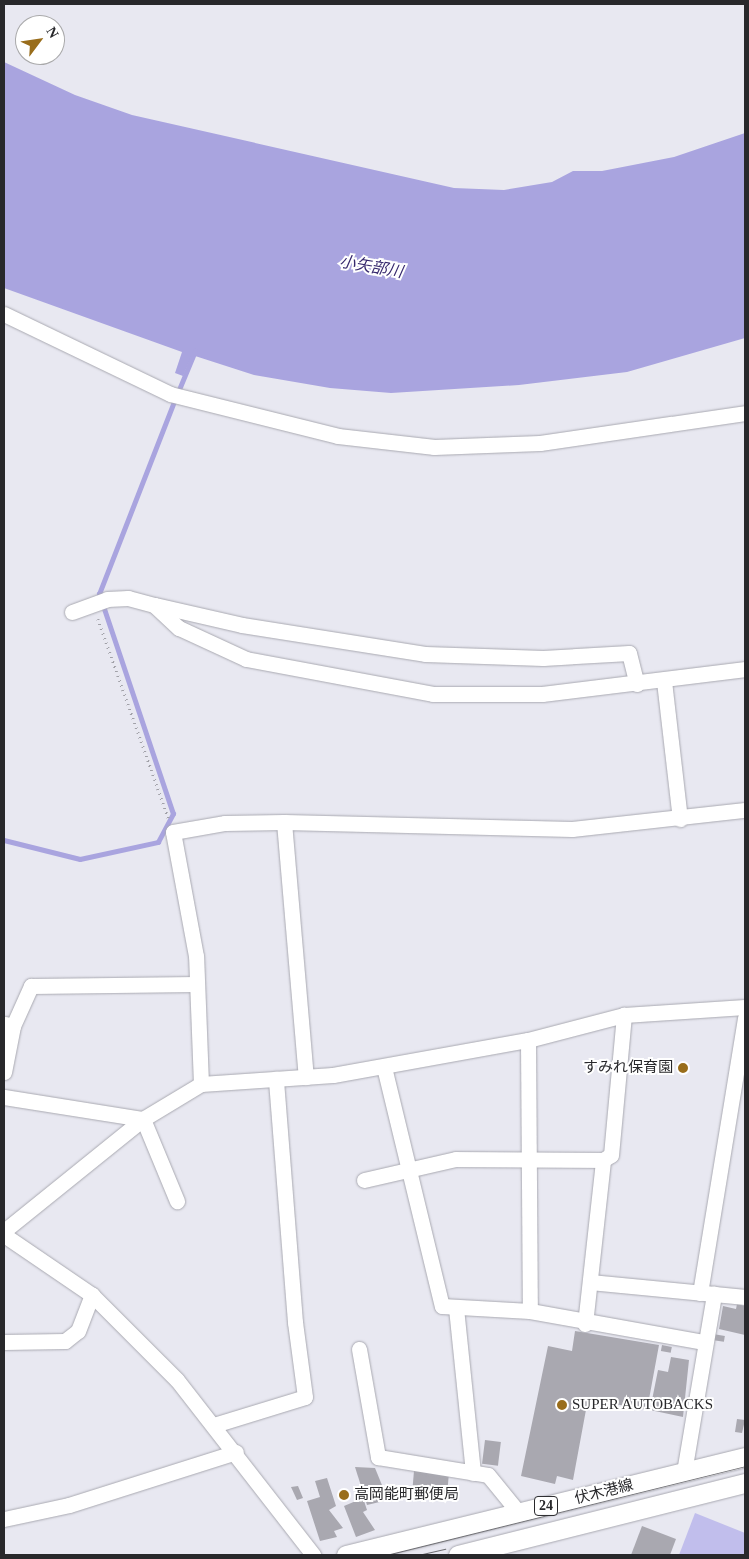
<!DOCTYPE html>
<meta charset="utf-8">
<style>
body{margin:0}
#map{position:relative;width:749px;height:1559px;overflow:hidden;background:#e8e8f1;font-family:"Times New Roman","Noto Sans JP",serif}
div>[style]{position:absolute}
.green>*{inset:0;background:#c1beec}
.water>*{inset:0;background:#a9a4df}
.stream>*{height:4.5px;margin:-2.25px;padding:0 2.25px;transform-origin:2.25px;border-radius:2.25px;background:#a9a4df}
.building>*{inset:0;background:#a9a8b0;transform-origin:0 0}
.path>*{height:2.5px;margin-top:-1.25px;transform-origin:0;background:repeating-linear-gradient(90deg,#a1a1a8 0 1px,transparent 0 5px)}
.roads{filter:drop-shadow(0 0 1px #a9a9b1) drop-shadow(0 0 1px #a9a9b1)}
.minor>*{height:15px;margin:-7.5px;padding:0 7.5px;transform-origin:7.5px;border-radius:7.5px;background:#fff}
.major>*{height:19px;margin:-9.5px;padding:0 9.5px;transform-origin:9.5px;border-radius:9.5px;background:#fff}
.tram>*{height:1px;margin:-0.5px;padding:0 0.5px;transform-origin:0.5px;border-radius:0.5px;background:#6f6f74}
.dots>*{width:14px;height:14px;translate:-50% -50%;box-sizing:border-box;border:2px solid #fff;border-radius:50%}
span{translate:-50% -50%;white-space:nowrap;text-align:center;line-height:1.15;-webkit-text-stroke:4px #fff;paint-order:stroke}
.shield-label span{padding:1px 4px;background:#fff;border:1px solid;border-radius:4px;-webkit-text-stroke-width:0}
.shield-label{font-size:14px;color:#28282b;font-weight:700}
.poi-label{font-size:15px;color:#28282b}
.right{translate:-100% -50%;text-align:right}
.left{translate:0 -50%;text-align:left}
.street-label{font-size:15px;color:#28282b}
.water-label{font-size:16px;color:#36286d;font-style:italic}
.frame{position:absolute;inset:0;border:5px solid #28282b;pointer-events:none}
.north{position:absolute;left:15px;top:15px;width:50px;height:50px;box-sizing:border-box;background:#fff;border:1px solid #a9a9aa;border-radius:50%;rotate:59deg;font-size:14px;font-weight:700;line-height:20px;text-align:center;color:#28282b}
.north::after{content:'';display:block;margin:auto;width:18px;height:22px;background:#996d1b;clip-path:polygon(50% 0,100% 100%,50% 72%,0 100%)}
</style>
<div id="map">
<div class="green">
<i style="clip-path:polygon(695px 1513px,745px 1533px,745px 1555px,679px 1555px)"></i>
</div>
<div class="water">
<i style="clip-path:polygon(4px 62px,75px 95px,132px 115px,454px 188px,504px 190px,552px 182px,573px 171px,602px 171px,674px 157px,745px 133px,745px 338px,627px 372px,519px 385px,391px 393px,330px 388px,254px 375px,192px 355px,183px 376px,175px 373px,182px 352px,4px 288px)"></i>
</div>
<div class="stream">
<i style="left:178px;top:392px;width:44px;rotate:-67.5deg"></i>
<i style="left:4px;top:840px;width:78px;rotate:14deg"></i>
<i style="left:80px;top:859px;width:80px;rotate:-12.3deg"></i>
<i style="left:158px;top:842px;width:32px;rotate:-62deg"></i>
<i style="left:173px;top:814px;width:232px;rotate:-108.6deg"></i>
<i style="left:99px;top:594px;width:209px;rotate:-68.7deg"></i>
</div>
<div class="building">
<i style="clip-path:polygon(737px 1304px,745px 1306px,745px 1335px,719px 1329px,723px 1306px,736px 1309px)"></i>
<i style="clip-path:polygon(575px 1331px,659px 1345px,647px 1410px,588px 1399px,573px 1480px,557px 1476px,555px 1484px,521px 1476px,548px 1346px,572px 1351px)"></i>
<i style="left:713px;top:1334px;width:12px;height:6px;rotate:9deg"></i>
<i style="left:662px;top:1345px;width:10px;height:6px;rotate:11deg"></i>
<i style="clip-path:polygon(671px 1357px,689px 1360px,683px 1417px,650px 1410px,658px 1370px,668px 1372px)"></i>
<i style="clip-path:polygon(737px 1419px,745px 1420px,742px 1433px,735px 1432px)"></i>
<i style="left:485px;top:1440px;width:16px;height:24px;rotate:7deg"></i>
<i style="clip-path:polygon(355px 1467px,375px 1468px,388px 1500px,367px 1505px)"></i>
<i style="left:414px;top:1471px;width:35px;height:23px;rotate:5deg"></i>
<i style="clip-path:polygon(327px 1478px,336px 1506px,329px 1510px,343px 1528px,334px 1531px,337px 1537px,320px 1541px,307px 1501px,320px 1497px,315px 1481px)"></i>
<i style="clip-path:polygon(298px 1486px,303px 1498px,297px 1500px,291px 1487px)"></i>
<i style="clip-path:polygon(363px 1498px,367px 1510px,363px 1512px,375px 1530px,356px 1537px,344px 1506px)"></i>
<i style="clip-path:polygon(642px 1526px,676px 1539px,670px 1555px,631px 1555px)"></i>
</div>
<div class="path">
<i style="left:98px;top:619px;width:212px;rotate:70.5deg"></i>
</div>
<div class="roads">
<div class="minor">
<i style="left:4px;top:314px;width:184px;rotate:25.7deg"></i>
<i style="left:170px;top:394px;width:173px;rotate:14deg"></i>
<i style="left:338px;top:436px;width:97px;rotate:6.5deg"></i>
<i style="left:434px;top:447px;width:106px;rotate:-2.2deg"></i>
<i style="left:540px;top:443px;width:207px;rotate:-8.3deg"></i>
<i style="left:155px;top:605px;width:89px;rotate:12.9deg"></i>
<i style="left:242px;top:625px;width:185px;rotate:9deg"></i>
<i style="left:425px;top:654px;width:118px;rotate:1.9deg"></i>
<i style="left:543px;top:658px;width:86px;rotate:-3.3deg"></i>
<i style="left:629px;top:653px;width:32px;rotate:76deg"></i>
<i style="left:72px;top:612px;width:37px;rotate:-20deg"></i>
<i style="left:107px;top:599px;width:21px;rotate:-3deg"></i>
<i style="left:128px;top:598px;width:27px;rotate:15deg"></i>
<i style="left:154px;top:605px;width:34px;rotate:43deg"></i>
<i style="left:179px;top:628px;width:74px;rotate:24.8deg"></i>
<i style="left:246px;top:659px;width:190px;rotate:10.6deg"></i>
<i style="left:433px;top:694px;width:109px"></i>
<i style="left:542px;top:694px;width:205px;rotate:-7deg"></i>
<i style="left:664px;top:681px;width:139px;rotate:83.4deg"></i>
<i style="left:284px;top:822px;width:256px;rotate:85.1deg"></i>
<i style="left:13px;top:1026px;width:44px;rotate:-65.8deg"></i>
<i style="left:31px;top:986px;width:166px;rotate:-0.7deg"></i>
<i style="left:528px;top:1040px;width:271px;rotate:89.6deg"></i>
<i style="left:384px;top:1067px;width:246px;rotate:76.4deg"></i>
<i style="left:442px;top:1306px;width:88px;rotate:3.3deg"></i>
<i style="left:530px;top:1311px;width:177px;rotate:10.1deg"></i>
<i style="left:4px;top:1072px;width:47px;rotate:-78.9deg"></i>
<i style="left:13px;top:1026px;width:8px;rotate:-166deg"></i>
<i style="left:201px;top:1084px;width:128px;rotate:-92.2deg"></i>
<i style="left:196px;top:956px;width:126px;rotate:-100.5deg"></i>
<i style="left:173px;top:832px;width:53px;rotate:-9.8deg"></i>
<i style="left:225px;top:823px;width:59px;rotate:-1deg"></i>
<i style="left:284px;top:822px;width:288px;rotate:1.4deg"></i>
<i style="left:572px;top:829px;width:174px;rotate:-6.3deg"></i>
<i style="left:4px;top:1097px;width:141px;rotate:9deg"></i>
<i style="left:143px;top:1119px;width:89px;rotate:67.5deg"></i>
<i style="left:364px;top:1180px;width:94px;rotate:-12.9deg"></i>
<i style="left:456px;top:1159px;width:147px;rotate:0.4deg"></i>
<i style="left:4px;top:1231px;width:179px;rotate:-38.9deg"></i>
<i style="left:143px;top:1119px;width:68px;rotate:-31.1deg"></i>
<i style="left:201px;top:1084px;width:132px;rotate:-3.9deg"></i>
<i style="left:333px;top:1075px;width:198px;rotate:-10.2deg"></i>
<i style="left:528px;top:1040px;width:99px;rotate:-14.6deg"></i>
<i style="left:624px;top:1015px;width:121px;rotate:-3.8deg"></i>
<i style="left:4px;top:1235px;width:107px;rotate:34.3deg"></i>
<i style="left:92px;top:1295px;width:120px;rotate:45deg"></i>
<i style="left:177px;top:1380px;width:222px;rotate:52.1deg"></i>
<i style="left:590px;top:1282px;width:156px;rotate:5.5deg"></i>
<i style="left:700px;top:1293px;width:279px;rotate:-80.7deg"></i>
<i style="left:456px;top:1308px;width:166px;rotate:84.1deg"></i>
<i style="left:585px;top:1324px;width:165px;rotate:-83.7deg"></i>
<i style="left:603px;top:1160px;width:9px;rotate:-32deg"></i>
<i style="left:611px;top:1155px;width:141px;rotate:-84.7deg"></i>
<i style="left:4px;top:1342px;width:61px;rotate:-0.9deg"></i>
<i style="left:65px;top:1341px;width:16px;rotate:-38deg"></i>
<i style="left:78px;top:1331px;width:39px;rotate:-69deg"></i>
<i style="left:359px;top:1349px;width:110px;rotate:80deg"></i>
<i style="left:378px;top:1457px;width:111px;rotate:9.3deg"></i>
<i style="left:488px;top:1475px;width:49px;rotate:50.8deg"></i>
<i style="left:214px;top:1425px;width:95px;rotate:-17.1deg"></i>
<i style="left:305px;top:1397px;width:76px;rotate:-97.6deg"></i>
<i style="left:295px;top:1322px;width:244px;rotate:-94.5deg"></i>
<i style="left:684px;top:1472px;width:181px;rotate:-80.4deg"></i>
<i style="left:4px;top:1519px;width:66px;rotate:-12.2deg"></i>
<i style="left:69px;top:1505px;width:175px;rotate:-17.6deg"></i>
</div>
<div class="major">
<i style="left:346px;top:1555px;width:411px;rotate:-13.8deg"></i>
<i style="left:458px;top:1555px;width:296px;rotate:-14.1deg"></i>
</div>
</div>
<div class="tram">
<i style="left:386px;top:1555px;width:370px;rotate:-13.9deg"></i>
<i style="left:418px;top:1555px;width:28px;rotate:-13deg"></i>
</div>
<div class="dots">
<i style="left:683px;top:1068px;background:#996d1b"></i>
<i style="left:562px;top:1405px;background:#996d1b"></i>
<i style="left:344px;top:1495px;background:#996d1b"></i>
</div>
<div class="shield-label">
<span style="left:546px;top:1506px">24</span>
</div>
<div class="poi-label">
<span class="right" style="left:673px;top:1068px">すみれ保育園</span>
<span class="left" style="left:572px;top:1405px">SUPER AUTOBACKS</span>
<span class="left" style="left:354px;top:1495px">高岡能町郵便局</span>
</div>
<div class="street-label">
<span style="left:604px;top:1492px;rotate:-14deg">伏木港線</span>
</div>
<div class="water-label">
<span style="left:371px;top:267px;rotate:10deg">小矢部川</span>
</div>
<div class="frame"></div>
<div class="north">N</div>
</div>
